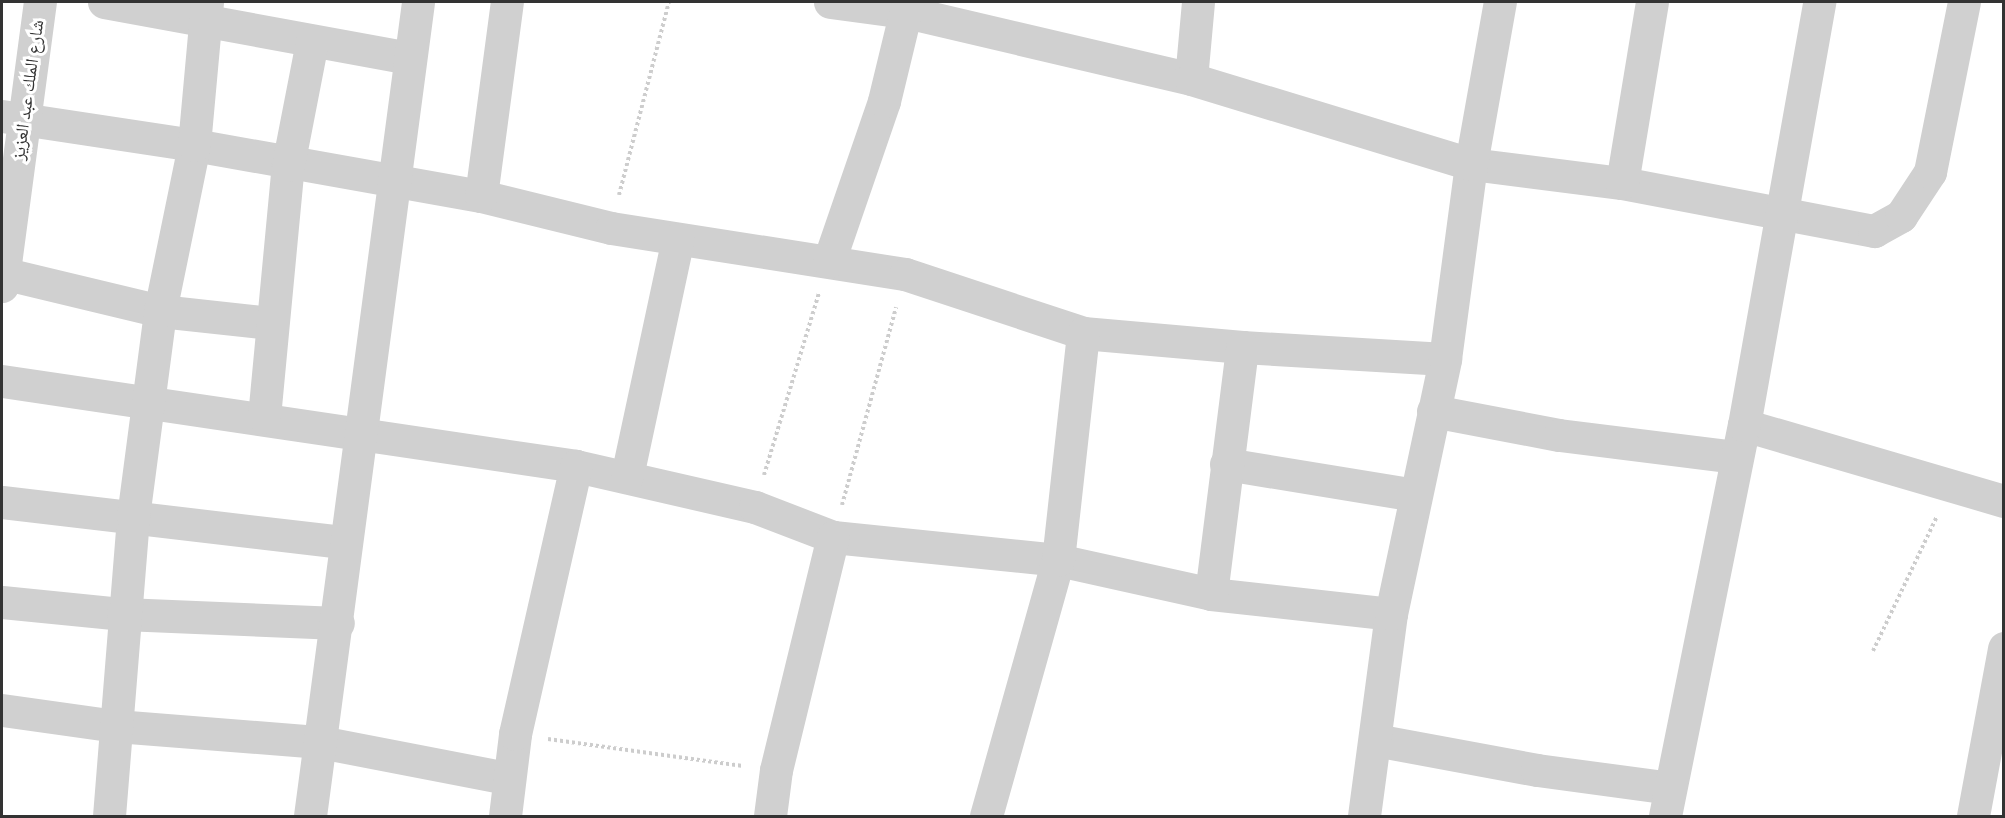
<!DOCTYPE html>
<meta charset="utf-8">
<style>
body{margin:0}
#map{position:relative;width:2005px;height:818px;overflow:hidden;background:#fff;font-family:Quicksand,"Noto Naskh Arabic",sans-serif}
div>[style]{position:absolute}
.path>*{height:4px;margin-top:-2px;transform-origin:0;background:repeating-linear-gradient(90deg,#cdcdcd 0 3px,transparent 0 6px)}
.minor>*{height:33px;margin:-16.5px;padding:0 16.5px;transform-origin:16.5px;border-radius:16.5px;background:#d0d0d0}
span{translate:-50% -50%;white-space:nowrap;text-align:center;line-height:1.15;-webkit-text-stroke:6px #fff;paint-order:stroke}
.street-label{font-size:18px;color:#333}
.frame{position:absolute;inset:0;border:3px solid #333;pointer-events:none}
</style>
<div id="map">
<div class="path">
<i style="left:619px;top:195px;width:199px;rotate:-75.5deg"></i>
<i style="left:764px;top:475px;width:190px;rotate:-73.2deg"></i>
<i style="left:842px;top:505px;width:205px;rotate:-74.7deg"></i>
<i style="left:1873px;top:651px;width:149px;rotate:-64.6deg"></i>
<i style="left:548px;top:739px;width:197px;rotate:7.9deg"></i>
</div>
<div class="minor">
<i style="left:104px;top:2px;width:309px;rotate:10.4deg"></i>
<i style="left:830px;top:2px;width:77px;rotate:7.5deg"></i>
<i style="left:906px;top:12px;width:293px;rotate:13.2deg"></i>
<i style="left:1198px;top:2px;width:77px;rotate:95.2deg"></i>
<i style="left:1191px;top:79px;width:293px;rotate:16.9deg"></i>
<i style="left:1471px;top:164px;width:152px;rotate:7.2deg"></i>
<i style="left:1622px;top:183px;width:257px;rotate:10.8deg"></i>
<i style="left:1874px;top:231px;width:31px;rotate:-29deg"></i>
<i style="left:1901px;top:216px;width:53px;rotate:-56.6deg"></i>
<i style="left:1930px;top:172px;width:173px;rotate:-78.7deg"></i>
<i style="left:2px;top:116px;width:194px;rotate:8.6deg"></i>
<i style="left:194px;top:145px;width:291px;rotate:10.1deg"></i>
<i style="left:481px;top:196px;width:134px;rotate:13.8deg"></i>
<i style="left:611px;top:228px;width:298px;rotate:8.9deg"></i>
<i style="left:905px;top:274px;width:188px;rotate:18.3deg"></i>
<i style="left:1083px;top:333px;width:160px;rotate:5deg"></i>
<i style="left:1242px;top:347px;width:203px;rotate:3.4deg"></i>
<i style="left:1622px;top:183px;width:183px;rotate:-80.6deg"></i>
<i style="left:481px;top:196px;width:196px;rotate:-82.4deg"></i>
<i style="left:829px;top:261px;width:169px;rotate:-71deg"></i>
<i style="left:884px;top:101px;width:102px;rotate:-76.4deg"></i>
<i style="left:2px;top:273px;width:163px;rotate:13.5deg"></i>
<i style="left:160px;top:311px;width:111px;rotate:6.2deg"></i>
<i style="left:2px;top:286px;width:287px;rotate:-82.4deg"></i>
<i style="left:2px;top:381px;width:580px;rotate:8.42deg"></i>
<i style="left:576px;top:466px;width:184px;rotate:12.9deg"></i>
<i style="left:755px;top:507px;width:84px;rotate:21deg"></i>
<i style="left:833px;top:537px;width:226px;rotate:5.8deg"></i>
<i style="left:1058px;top:560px;width:157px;rotate:12.5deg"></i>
<i style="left:1211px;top:594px;width:181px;rotate:6.3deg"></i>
<i style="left:1433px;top:411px;width:128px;rotate:10.8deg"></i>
<i style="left:1559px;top:435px;width:177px;rotate:7.1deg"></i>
<i style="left:264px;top:417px;width:253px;rotate:-84.6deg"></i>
<i style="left:288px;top:165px;width:125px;rotate:-79deg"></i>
<i style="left:1744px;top:425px;width:271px;rotate:16.3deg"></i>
<i style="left:1226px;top:464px;width:192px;rotate:9.3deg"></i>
<i style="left:627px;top:476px;width:242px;rotate:-77.9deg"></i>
<i style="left:2px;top:502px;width:345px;rotate:6.7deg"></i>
<i style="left:1211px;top:594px;width:249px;rotate:-82.8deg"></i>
<i style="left:2px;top:602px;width:122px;rotate:5.7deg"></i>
<i style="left:123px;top:614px;width:215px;rotate:2.4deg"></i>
<i style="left:2px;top:710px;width:115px;rotate:8deg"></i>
<i style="left:116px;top:726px;width:205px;rotate:4.5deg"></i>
<i style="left:320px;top:742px;width:190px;rotate:10.9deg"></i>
<i style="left:1375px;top:740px;width:165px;rotate:10.5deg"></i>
<i style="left:1537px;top:770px;width:134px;rotate:7.7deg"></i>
<i style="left:109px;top:816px;width:300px;rotate:-85.4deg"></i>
<i style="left:133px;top:517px;width:208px;rotate:-82.5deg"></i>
<i style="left:160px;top:311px;width:169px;rotate:-78.4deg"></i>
<i style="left:194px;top:145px;width:144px;rotate:-84.8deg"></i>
<i style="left:310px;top:816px;width:821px;rotate:-82.44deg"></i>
<i style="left:505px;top:816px;width:83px;rotate:-83deg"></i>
<i style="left:515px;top:734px;width:275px;rotate:-77.2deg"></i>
<i style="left:770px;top:816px;width:46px;rotate:-82.6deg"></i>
<i style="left:776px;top:770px;width:240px;rotate:-76.3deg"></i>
<i style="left:986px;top:816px;width:266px;rotate:-74.3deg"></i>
<i style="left:1058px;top:560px;width:228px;rotate:-83.7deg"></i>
<i style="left:1364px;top:816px;width:204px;rotate:-82.4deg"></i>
<i style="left:1391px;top:614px;width:261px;rotate:-78deg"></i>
<i style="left:1445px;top:359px;width:197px;rotate:-82.4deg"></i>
<i style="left:1471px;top:164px;width:165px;rotate:-79.9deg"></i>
<i style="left:1665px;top:816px;width:399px;rotate:-78.6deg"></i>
<i style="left:1744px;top:425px;width:430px;rotate:-79.9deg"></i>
<i style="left:1973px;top:816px;width:171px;rotate:-79.5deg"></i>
</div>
<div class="street-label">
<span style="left:28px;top:90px;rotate:-82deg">شارع الملك عبد العزيز</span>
</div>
<div class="frame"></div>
</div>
